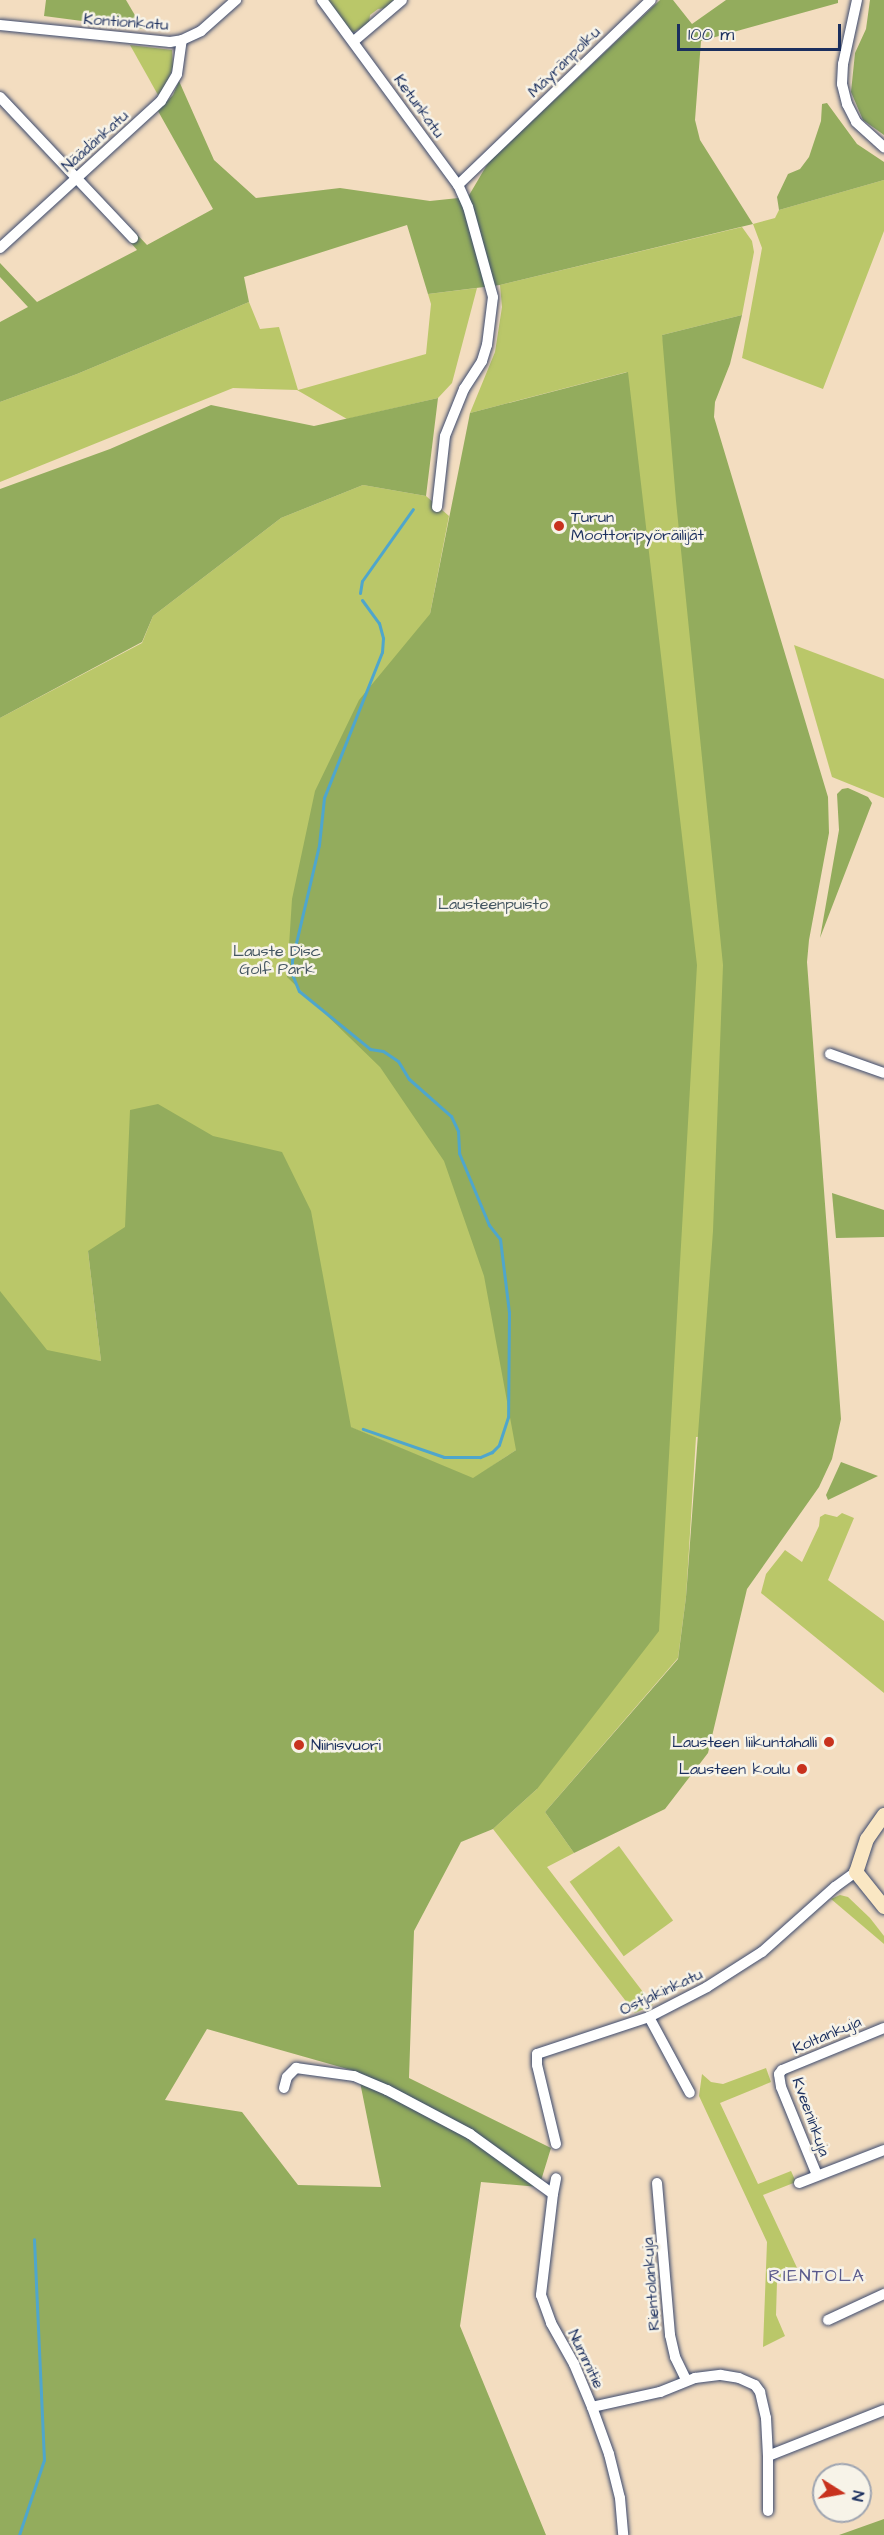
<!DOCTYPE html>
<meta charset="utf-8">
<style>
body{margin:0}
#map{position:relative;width:884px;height:2535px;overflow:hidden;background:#f3ddc0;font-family:"Architects Daughter",sans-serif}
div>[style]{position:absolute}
.green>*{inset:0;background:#bac769;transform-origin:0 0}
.forest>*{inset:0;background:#93ac5d}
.stream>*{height:3px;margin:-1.5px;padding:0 1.5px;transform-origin:1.5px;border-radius:1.5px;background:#4fa6cc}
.roads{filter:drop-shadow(0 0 2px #3b496d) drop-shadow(0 0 2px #3b496d)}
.street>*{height:10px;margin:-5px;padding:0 5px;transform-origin:5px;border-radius:5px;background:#fff}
.secondary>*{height:14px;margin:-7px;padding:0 7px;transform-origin:7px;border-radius:7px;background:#fae7c3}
.dots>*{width:16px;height:16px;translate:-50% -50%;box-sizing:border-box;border:3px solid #f7f3e8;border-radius:50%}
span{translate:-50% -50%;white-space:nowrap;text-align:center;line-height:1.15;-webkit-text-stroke:5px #f7f3e8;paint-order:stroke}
.street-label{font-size:16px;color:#1b2f5e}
.poi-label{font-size:16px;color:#1b2f5e}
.left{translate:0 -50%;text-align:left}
.right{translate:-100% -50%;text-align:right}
.park-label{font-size:16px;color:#435561}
.neighbourhood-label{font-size:18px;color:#5a5a8d;letter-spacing:1.5px}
.north{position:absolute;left:812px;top:2463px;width:60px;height:60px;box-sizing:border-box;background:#f7f3e8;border:2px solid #9fa5b1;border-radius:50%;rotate:101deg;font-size:16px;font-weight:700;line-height:24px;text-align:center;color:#1b2f5e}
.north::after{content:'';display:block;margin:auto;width:21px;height:27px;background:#c8321e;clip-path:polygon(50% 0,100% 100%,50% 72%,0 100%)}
.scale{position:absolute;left:677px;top:24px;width:164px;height:27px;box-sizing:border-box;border:3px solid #1b2f5e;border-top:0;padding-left:8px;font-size:18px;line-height:21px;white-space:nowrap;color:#1b2f5e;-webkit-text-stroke:4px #f7f3e8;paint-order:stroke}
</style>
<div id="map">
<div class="green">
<i style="clip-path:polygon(327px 0,397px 0,387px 8px,378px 9px,370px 15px,369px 23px,354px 32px,351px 32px)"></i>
<i style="clip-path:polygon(130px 45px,172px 50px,173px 67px,166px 86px,158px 95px)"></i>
<i style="clip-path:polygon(884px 180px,884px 231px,823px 389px,742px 358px,762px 248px,753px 224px,775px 218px,779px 210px)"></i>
<i style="clip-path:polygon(742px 227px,752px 241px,754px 252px,742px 315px,662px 335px,759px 850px,745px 1433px,696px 1437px,686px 1597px,678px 1658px,545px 1812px,574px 1853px,547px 1867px,653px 2005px,635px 2013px,493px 1829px,537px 1789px,516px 1450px,473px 1479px,350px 1427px,316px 1242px,88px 1251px,101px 1361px,76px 1357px,0 1897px,0 718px,142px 643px,153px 616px,281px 518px,363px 485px,426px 496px,449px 516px,430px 614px,627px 372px,470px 413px,495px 352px,502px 307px,500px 285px)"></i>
<i style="clip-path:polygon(477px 288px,452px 383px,438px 398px,347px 419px,297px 390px,233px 388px,0 482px,0 402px,77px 374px,249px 302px,260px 329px,279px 327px,298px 390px,426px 354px,431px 304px,428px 294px)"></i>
<i style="clip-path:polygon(794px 645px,884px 679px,884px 798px,832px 777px)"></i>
<i style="clip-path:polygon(842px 1513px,854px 1518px,828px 1580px,884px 1621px,884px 1693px,761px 1593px,766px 1574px,785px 1550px,802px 1562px,819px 1526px,820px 1517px,825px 1514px,837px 1517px)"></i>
<i style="left:619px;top:1846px;width:92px;height:61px;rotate:54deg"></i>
<i style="clip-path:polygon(840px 1895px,848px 1897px,870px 1918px,884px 1936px,884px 1944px,831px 1899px)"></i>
<i style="clip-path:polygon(766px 2068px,771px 2082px,720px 2103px,758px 2184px,791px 2171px,796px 2182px,763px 2195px,799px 2272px,777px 2282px,776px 2315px,785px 2336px,763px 2347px,767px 2242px,699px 2096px,702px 2074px,711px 2082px,723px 2084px)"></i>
</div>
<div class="forest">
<i style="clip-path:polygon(46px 0,126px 0,143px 29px,44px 16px)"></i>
<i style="clip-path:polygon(660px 0,673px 0,692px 24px,726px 0,838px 0,838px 3px,701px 41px,695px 120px,700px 140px,753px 224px,500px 285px,428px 294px,407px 225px,244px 277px,249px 302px,77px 374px,0 402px,0 322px,28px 307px,0 277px,0 263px,37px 302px,137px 250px,125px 236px,132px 229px,147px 245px,213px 209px,158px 111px,173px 95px,179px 81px,214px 160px,256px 198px,340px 188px,430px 201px,468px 197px,488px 163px)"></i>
<i style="clip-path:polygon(870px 0,884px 0,884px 135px,863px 120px,851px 92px,855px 53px,866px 29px)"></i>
<i style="clip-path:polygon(827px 103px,857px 144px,884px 162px,884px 180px,779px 210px,777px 197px,788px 174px,800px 169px,809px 157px,821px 121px,822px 104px)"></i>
<i style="clip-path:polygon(742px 315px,730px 364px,715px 402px,714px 417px,828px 797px,829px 833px,809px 940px,807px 962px,841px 1419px,832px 1459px,819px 1487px,747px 1589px,708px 1753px,665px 1809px,574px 1853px,545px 1812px,678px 1659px,686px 1597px,713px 1231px,723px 965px,676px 501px,662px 335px)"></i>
<i style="clip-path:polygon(evenodd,628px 372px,697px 965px,659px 1631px,537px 1789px,493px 1829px,461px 1842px,414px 1931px,409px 2078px,551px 2148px,539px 2187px,481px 2182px,460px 2326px,546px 2535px,0 2535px,0 1291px,47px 1350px,101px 1361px,88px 1251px,125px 1227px,130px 1110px,158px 1104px,213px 1136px,282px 1152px,311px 1211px,351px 1427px,473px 1478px,516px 1450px,484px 1276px,444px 1161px,380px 1067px,287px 977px,292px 899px,315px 791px,359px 700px,430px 614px,470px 413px,628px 372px,207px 2029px,358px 2072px,381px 2187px,298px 2185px,242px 2112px,165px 2100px,207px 2029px)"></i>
<i style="clip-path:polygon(438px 398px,426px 496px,363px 485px,281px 518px,153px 616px,142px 642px,0 718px,0 489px,110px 449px,211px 405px,314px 426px)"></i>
<i style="clip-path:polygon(848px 788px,868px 797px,872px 803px,820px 938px,839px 830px,837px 794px,842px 789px)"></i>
<i style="clip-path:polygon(832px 1193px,884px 1210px,884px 1237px,836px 1238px)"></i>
<i style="clip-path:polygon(841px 1462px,878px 1476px,828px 1500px,826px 1495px)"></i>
<i style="clip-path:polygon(884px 2519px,884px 2535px,839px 2535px)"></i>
</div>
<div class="stream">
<i style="left:360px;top:593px;width:12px;rotate:-81deg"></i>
<i style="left:362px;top:581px;width:88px;rotate:-54.7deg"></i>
<i style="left:362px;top:600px;width:29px;rotate:54deg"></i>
<i style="left:379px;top:623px;width:16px;rotate:75deg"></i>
<i style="left:383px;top:638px;width:14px;rotate:94deg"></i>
<i style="left:382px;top:652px;width:157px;rotate:111.7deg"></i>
<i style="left:324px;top:798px;width:47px;rotate:96.1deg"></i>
<i style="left:319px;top:845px;width:118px;rotate:103.2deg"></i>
<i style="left:292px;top:960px;width:14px;rotate:90deg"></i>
<i style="left:292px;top:974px;width:18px;rotate:68deg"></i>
<i style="left:299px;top:991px;width:92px;rotate:39.2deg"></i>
<i style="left:370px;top:1049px;width:13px;rotate:9deg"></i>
<i style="left:383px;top:1051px;width:18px;rotate:34deg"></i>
<i style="left:398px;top:1061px;width:21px;rotate:59deg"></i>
<i style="left:409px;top:1079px;width:56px;rotate:41.4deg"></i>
<i style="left:451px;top:1116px;width:17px;rotate:65deg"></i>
<i style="left:458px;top:1131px;width:22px;rotate:87deg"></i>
<i style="left:459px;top:1153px;width:78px;rotate:67.4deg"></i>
<i style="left:489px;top:1225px;width:18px;rotate:52deg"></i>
<i style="left:500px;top:1239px;width:74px;rotate:83deg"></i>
<i style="left:509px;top:1312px;width:105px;rotate:90.5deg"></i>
<i style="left:508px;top:1417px;width:29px;rotate:108deg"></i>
<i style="left:499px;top:1445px;width:10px;rotate:135deg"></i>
<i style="left:492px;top:1452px;width:13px;rotate:157deg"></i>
<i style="left:480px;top:1457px;width:36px;rotate:180deg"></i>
<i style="left:444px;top:1457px;width:86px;rotate:-160.9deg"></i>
<i style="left:19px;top:2535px;width:79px;rotate:-71.6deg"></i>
<i style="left:44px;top:2460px;width:221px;rotate:-92.6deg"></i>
</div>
<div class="roads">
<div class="street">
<i style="left:322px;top:0;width:230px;rotate:53.7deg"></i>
<i style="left:458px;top:185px;width:267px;rotate:-43.8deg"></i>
<i style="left:857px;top:0;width:66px;rotate:102.3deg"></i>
<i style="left:843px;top:64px;width:20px;rotate:93deg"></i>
<i style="left:842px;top:84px;width:21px;rotate:76deg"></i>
<i style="left:847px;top:104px;width:20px;rotate:63deg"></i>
<i style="left:856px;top:122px;width:38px;rotate:42deg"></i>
<i style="left:0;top:25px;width:171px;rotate:5.7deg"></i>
<i style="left:170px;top:42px;width:12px;rotate:-9deg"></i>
<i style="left:182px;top:40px;width:21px;rotate:-25deg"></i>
<i style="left:201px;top:31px;width:47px;rotate:-41.5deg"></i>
<i style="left:354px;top:41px;width:63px;rotate:-40.5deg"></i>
<i style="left:0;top:97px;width:194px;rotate:46.7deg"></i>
<i style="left:0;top:248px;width:218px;rotate:-42.4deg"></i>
<i style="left:161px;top:101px;width:31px;rotate:-59deg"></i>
<i style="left:177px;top:74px;width:34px;rotate:-82deg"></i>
<i style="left:437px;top:507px;width:71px;rotate:-83.6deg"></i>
<i style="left:445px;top:436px;width:51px;rotate:-68deg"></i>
<i style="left:464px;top:389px;width:33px;rotate:-57deg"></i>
<i style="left:482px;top:361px;width:17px;rotate:-73deg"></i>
<i style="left:487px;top:345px;width:48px;rotate:-82.9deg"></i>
<i style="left:493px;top:297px;width:93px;rotate:-105.5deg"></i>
<i style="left:468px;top:207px;width:24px;rotate:-114deg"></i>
<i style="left:830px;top:1054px;width:57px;rotate:19.4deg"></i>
<i style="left:649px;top:2017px;width:86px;rotate:61.7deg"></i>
<i style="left:284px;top:2088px;width:11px;rotate:-75deg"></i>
<i style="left:287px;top:2077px;width:13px;rotate:-45deg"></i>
<i style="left:296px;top:2068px;width:59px;rotate:7.9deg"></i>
<i style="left:354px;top:2076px;width:36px;rotate:23deg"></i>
<i style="left:387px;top:2090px;width:94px;rotate:27.9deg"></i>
<i style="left:470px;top:2134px;width:102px;rotate:35.9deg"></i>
<i style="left:553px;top:2194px;width:102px;rotate:96.8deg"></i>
<i style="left:541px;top:2295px;width:30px;rotate:70deg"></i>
<i style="left:551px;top:2323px;width:47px;rotate:60.7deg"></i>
<i style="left:574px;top:2364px;width:47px;rotate:67.3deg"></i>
<i style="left:592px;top:2407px;width:50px;rotate:70.1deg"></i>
<i style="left:609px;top:2454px;width:45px;rotate:76deg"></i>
<i style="left:620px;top:2498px;width:37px;rotate:85deg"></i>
<i style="left:556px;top:2144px;width:81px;rotate:-103.5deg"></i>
<i style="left:537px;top:2065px;width:11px;rotate:-90deg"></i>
<i style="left:537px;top:2054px;width:118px;rotate:-18.3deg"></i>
<i style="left:649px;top:2017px;width:65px;rotate:-27.3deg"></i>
<i style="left:707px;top:1987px;width:65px;rotate:-32.5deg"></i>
<i style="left:762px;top:1952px;width:98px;rotate:-41.7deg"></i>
<i style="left:835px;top:1887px;width:26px;rotate:-36deg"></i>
<i style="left:817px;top:2175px;width:95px;rotate:-112.2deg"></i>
<i style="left:781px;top:2087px;width:13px;rotate:-99deg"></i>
<i style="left:779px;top:2074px;width:5px;rotate:-53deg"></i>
<i style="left:782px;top:2070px;width:110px;rotate:-22.4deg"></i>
<i style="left:657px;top:2183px;width:153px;rotate:85.1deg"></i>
<i style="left:670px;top:2335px;width:23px;rotate:77deg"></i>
<i style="left:675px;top:2357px;width:25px;rotate:64deg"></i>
<i style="left:799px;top:2183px;width:91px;rotate:-21.2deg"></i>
<i style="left:553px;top:2194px;width:16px;rotate:-79deg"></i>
<i style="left:828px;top:2320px;width:62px;rotate:-24.9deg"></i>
<i style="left:592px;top:2407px;width:70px;rotate:-12.4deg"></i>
<i style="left:660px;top:2392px;width:38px;rotate:-22deg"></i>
<i style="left:695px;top:2378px;width:26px;rotate:-7deg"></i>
<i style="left:721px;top:2375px;width:18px;rotate:9deg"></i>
<i style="left:739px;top:2378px;width:17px;rotate:24deg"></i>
<i style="left:755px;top:2385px;width:9px;rotate:54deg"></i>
<i style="left:760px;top:2392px;width:27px;rotate:77deg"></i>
<i style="left:766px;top:2418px;width:38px;rotate:87deg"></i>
<i style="left:768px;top:2456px;width:125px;rotate:-21.6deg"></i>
<i style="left:768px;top:2456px;width:55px;rotate:90deg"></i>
</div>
<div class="secondary">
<i style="left:884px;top:1815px;width:29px;rotate:125deg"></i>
<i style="left:867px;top:1839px;width:35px;rotate:108deg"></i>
<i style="left:856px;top:1872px;width:45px;rotate:51.3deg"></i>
</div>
</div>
<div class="dots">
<i style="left:559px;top:526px;background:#c8321e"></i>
<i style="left:829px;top:1742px;background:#c8321e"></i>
<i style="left:299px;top:1745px;background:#c8321e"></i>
<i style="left:802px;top:1769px;background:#c8321e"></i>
</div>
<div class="street-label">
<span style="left:126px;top:22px;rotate:4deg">Kontionkatu</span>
<span style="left:564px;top:62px;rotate:-44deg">Mäyränpolku</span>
<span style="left:419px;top:106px;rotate:54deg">Ketunkatu</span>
<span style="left:95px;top:141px;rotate:-42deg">Näädänkatu</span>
<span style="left:661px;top:1992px;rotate:-25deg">Ostjakinkatu</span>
<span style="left:827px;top:2035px;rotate:-23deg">Koltankuja</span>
<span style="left:811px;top:2117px;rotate:70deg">Kveeninkuja</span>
<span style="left:651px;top:2284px;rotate:-94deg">Rientolankuja</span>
<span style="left:586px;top:2359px;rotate:64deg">Nummitie</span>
</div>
<div class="poi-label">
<span class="left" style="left:571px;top:526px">Turun<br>Moottoripyöräilijät</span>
<span class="right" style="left:817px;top:1742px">Lausteen liikuntahalli</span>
<span class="left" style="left:311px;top:1745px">Niinisvuori</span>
<span class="right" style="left:790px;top:1769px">Lausteen koulu</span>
</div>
<div class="park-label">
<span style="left:493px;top:904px">Lausteenpuisto</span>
<span style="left:277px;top:960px">Lauste Disc<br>Golf Park</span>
</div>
<div class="neighbourhood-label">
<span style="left:817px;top:2276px">RIENTOLA</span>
</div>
<div class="north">N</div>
<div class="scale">100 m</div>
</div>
